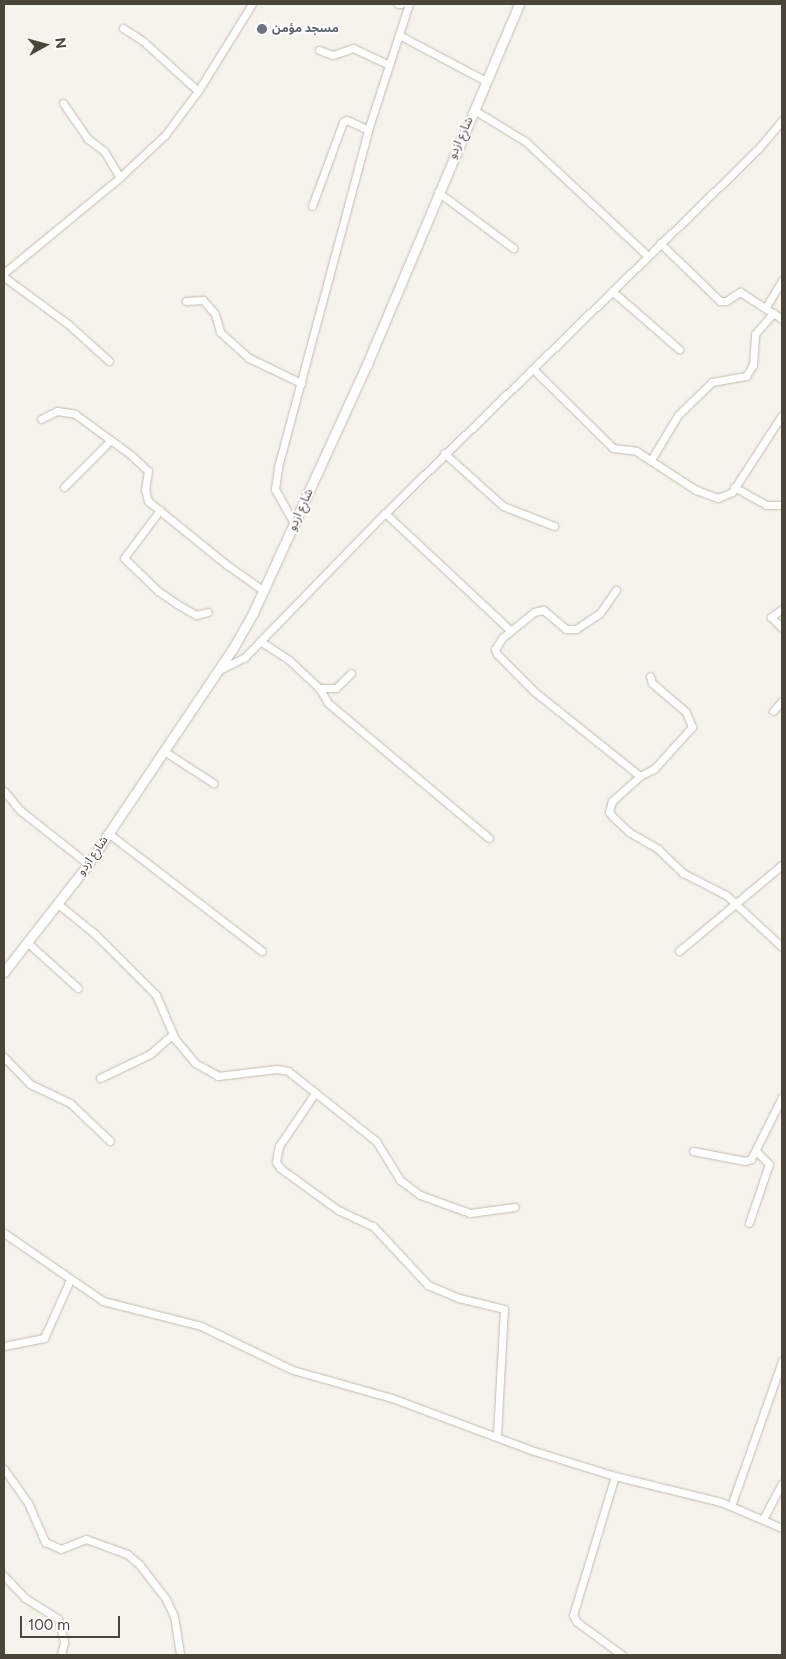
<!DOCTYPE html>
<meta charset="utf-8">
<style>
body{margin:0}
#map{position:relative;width:786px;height:1659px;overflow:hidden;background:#f6f3ec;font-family:Figtree,"Noto Sans Arabic",sans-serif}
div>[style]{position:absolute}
.roads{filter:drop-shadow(0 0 1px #c2bbae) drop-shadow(0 0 1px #c2bbae)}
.minor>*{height:7px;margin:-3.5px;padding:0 3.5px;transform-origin:3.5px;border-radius:3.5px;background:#fff}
.tertiary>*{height:9px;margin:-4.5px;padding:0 4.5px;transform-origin:4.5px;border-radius:4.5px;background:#fff}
.dots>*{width:14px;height:14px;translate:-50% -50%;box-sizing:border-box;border:2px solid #fff;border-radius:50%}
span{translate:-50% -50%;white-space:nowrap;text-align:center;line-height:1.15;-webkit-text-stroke:4px #fff;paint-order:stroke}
.worship-label{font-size:12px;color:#5b616d;font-weight:700}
.left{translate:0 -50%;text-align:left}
.street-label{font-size:12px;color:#4b4439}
.frame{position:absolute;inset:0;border:5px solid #4b4439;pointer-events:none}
.north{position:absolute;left:20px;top:20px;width:50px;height:50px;-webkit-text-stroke:4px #fff;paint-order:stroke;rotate:83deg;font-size:14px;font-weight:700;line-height:20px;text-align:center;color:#4b4439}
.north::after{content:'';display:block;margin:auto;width:18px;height:22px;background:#4b4439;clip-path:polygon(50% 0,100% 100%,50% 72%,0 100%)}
.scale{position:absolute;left:20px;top:1616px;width:100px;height:22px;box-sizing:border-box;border:2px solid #4b4439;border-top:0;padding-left:6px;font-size:15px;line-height:18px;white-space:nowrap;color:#4b4439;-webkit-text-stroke:4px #fff;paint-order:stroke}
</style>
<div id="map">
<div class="roads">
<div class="minor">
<i style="left:398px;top:4px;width:3px"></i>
<i style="left:123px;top:28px;width:24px;rotate:33deg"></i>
<i style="left:143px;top:41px;width:74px;rotate:42.3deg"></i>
<i style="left:399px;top:35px;width:98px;rotate:27.9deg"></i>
<i style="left:319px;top:50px;width:15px;rotate:20deg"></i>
<i style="left:333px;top:55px;width:21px;rotate:-19deg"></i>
<i style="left:353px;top:48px;width:38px;rotate:25deg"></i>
<i style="left:63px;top:103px;width:44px;rotate:55.2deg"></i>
<i style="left:88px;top:139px;width:20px;rotate:37deg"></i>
<i style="left:104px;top:151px;width:31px;rotate:59deg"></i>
<i style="left:474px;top:110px;width:60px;rotate:31.3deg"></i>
<i style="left:525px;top:141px;width:167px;rotate:43.1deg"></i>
<i style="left:438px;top:192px;width:94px;rotate:36.7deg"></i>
<i style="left:312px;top:206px;width:90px;rotate:-69.7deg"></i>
<i style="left:343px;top:122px;width:4px;rotate:-27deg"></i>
<i style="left:347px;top:120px;width:23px;rotate:25deg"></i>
<i style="left:660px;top:243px;width:83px;rotate:44deg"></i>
<i style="left:720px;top:301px;width:6px"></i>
<i style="left:726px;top:301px;width:17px;rotate:-33deg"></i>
<i style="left:740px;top:292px;width:50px;rotate:32.7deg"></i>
<i style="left:4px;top:273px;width:148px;rotate:-39.5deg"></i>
<i style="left:118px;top:179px;width:64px;rotate:-43.1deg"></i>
<i style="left:165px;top:135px;width:55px;rotate:-53.1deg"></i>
<i style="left:198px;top:91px;width:102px;rotate:-58.2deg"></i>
<i style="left:4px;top:277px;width:79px;rotate:36.3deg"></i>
<i style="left:68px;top:324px;width:55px;rotate:42.1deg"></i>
<i style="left:612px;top:291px;width:89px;rotate:40.9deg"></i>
<i style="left:186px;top:301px;width:17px;rotate:-3deg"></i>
<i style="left:203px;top:300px;width:18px;rotate:49deg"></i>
<i style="left:215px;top:314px;width:19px;rotate:74deg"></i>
<i style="left:220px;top:332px;width:39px;rotate:42deg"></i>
<i style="left:249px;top:358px;width:58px;rotate:25.7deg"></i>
<i style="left:766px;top:307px;width:31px;rotate:-59deg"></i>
<i style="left:533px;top:369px;width:112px;rotate:44.6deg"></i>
<i style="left:613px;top:448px;width:23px;rotate:7deg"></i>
<i style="left:636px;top:451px;width:72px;rotate:33deg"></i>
<i style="left:696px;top:490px;width:23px;rotate:20deg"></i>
<i style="left:718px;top:498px;width:15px;rotate:-23deg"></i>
<i style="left:732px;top:492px;width:92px;rotate:-57deg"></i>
<i style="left:41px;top:419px;width:18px;rotate:-27deg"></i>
<i style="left:57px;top:411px;width:18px;rotate:9deg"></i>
<i style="left:75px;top:414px;width:69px;rotate:36.2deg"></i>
<i style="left:131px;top:455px;width:23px;rotate:43deg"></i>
<i style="left:148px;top:471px;width:18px;rotate:99deg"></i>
<i style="left:145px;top:489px;width:12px;rotate:76deg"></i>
<i style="left:148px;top:501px;width:102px;rotate:39deg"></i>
<i style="left:227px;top:565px;width:45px;rotate:35.1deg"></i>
<i style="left:444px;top:453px;width:79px;rotate:41.9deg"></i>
<i style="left:503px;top:506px;width:55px;rotate:21.4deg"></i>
<i style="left:651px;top:460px;width:52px;rotate:-59deg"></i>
<i style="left:678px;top:415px;width:47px;rotate:-44.1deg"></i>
<i style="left:712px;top:382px;width:35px;rotate:-10deg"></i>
<i style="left:746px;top:376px;width:13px;rotate:-58deg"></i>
<i style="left:753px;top:365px;width:31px;rotate:-86deg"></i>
<i style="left:755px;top:334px;width:28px;rotate:-49deg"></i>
<i style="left:64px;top:487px;width:65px;rotate:-45deg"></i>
<i style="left:734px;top:487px;width:37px;rotate:29deg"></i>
<i style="left:766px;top:505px;width:16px"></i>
<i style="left:160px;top:510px;width:60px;rotate:126.9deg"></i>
<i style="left:124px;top:558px;width:47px;rotate:44.1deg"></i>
<i style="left:158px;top:591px;width:23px;rotate:34deg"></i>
<i style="left:177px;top:604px;width:22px;rotate:30deg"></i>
<i style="left:196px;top:615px;width:12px;rotate:-14deg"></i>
<i style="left:385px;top:513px;width:171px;rotate:43.1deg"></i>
<i style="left:295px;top:525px;width:41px;rotate:-119.1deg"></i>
<i style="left:275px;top:489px;width:22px;rotate:-82deg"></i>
<i style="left:278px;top:467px;width:349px;rotate:-75deg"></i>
<i style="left:368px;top:130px;width:133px;rotate:-72deg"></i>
<i style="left:616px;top:590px;width:28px;rotate:125deg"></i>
<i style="left:600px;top:613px;width:29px;rotate:146deg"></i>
<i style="left:576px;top:629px;width:10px;rotate:180deg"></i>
<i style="left:566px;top:629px;width:30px;rotate:-140deg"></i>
<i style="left:543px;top:610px;width:9px;rotate:167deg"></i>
<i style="left:534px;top:612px;width:41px;rotate:140.9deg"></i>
<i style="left:502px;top:638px;width:13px;rotate:122deg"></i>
<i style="left:495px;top:649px;width:5px;rotate:68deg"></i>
<i style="left:497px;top:654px;width:54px;rotate:45deg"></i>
<i style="left:535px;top:692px;width:134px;rotate:38.7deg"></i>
<i style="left:640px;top:776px;width:38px;rotate:138deg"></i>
<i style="left:612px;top:801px;width:11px;rotate:105deg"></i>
<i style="left:609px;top:812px;width:6px;rotate:51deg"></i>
<i style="left:613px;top:817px;width:22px;rotate:43deg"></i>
<i style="left:629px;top:832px;width:34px;rotate:30deg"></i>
<i style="left:658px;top:849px;width:35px;rotate:44deg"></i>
<i style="left:683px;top:873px;width:48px;rotate:27.1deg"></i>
<i style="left:726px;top:895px;width:76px;rotate:42.9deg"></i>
<i style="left:782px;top:609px;width:14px;rotate:144deg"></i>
<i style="left:771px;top:617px;width:16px;rotate:45deg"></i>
<i style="left:260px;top:641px;width:35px;rotate:33deg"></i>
<i style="left:289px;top:660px;width:41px;rotate:43deg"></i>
<i style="left:319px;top:688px;width:17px;rotate:59deg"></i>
<i style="left:328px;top:703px;width:210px;rotate:40deg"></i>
<i style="left:219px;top:670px;width:28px;rotate:-26deg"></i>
<i style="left:244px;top:658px;width:202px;rotate:-45.8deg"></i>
<i style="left:385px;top:513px;width:521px;rotate:-44.3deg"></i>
<i style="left:758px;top:149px;width:38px;rotate:-50deg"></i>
<i style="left:319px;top:688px;width:17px"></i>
<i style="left:336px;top:688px;width:21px;rotate:-45deg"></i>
<i style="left:773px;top:711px;width:13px;rotate:-48deg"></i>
<i style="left:164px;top:751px;width:59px;rotate:33.1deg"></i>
<i style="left:640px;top:776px;width:16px;rotate:-27deg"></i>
<i style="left:654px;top:769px;width:57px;rotate:-47.9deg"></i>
<i style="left:692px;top:727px;width:16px;rotate:-112deg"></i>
<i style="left:686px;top:712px;width:45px;rotate:-139.5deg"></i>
<i style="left:652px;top:683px;width:7px;rotate:-106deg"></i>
<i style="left:4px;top:791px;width:26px;rotate:50deg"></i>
<i style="left:21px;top:811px;width:85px;rotate:38.3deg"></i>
<i style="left:108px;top:833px;width:194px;rotate:37.5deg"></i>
<i style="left:58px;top:904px;width:48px;rotate:39deg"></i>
<i style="left:95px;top:934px;width:86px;rotate:45deg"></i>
<i style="left:156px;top:995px;width:48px;rotate:66.6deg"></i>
<i style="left:175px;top:1039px;width:31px;rotate:50deg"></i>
<i style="left:195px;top:1063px;width:26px;rotate:29deg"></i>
<i style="left:218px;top:1076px;width:59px;rotate:-6.8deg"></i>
<i style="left:277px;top:1069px;width:11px;rotate:10deg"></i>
<i style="left:288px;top:1071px;width:112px;rotate:38.5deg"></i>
<i style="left:376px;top:1141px;width:46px;rotate:58.4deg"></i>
<i style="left:400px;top:1180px;width:25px;rotate:37deg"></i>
<i style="left:420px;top:1195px;width:53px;rotate:19.8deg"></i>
<i style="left:470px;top:1213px;width:45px;rotate:-7.6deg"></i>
<i style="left:28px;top:943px;width:67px;rotate:42deg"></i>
<i style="left:679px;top:951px;width:134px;rotate:-39.9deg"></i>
<i style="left:4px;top:1057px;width:37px;rotate:46deg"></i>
<i style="left:30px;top:1084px;width:44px;rotate:25.4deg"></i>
<i style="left:70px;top:1103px;width:55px;rotate:43.5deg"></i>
<i style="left:100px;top:1078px;width:55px;rotate:-25.6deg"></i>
<i style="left:150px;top:1054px;width:30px;rotate:-41deg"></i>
<i style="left:315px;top:1093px;width:64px;rotate:124.2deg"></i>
<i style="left:279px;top:1146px;width:16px;rotate:101deg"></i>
<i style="left:276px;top:1162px;width:7px;rotate:56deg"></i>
<i style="left:280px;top:1168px;width:72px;rotate:35.9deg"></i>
<i style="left:338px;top:1210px;width:38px;rotate:25deg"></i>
<i style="left:373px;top:1226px;width:81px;rotate:47deg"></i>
<i style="left:428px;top:1285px;width:34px;rotate:23deg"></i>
<i style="left:459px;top:1298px;width:46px;rotate:13.7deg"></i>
<i style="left:504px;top:1309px;width:126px;rotate:93.2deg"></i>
<i style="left:693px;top:1151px;width:53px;rotate:10.9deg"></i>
<i style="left:745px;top:1161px;width:6px;rotate:-18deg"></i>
<i style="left:751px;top:1159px;width:69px;rotate:-63.4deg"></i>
<i style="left:749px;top:1223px;width:62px;rotate:-71.3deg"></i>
<i style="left:769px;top:1164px;width:18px;rotate:-135deg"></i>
<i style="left:4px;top:1233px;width:120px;rotate:34.5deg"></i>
<i style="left:103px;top:1301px;width:101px;rotate:14.3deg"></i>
<i style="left:201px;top:1326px;width:102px;rotate:25.6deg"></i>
<i style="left:293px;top:1370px;width:103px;rotate:15.8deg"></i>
<i style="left:392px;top:1398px;width:152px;rotate:20.5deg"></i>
<i style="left:534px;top:1451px;width:85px;rotate:17.2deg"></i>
<i style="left:615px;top:1476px;width:109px;rotate:13.8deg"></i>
<i style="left:721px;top:1502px;width:66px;rotate:23.1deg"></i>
<i style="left:4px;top:1346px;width:41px;rotate:-11.3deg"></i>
<i style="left:44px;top:1338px;width:64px;rotate:-65.9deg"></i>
<i style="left:4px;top:1469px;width:42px;rotate:54.8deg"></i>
<i style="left:28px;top:1503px;width:43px;rotate:66.4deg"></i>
<i style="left:45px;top:1542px;width:17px;rotate:24deg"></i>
<i style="left:61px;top:1549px;width:27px;rotate:-22deg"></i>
<i style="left:86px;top:1539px;width:44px;rotate:20.1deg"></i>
<i style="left:127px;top:1554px;width:16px;rotate:40deg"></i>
<i style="left:139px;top:1564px;width:44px;rotate:52.4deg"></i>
<i style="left:166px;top:1599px;width:19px;rotate:65deg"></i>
<i style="left:174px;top:1616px;width:39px;rotate:81deg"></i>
<i style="left:615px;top:1476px;width:145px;rotate:106.8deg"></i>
<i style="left:573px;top:1615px;width:8px;rotate:60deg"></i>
<i style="left:577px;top:1622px;width:56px;rotate:36.3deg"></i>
<i style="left:731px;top:1506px;width:154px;rotate:-70.6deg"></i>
<i style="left:763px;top:1519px;width:40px;rotate:-62deg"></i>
<i style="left:4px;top:1576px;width:30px;rotate:46deg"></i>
<i style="left:25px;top:1598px;width:39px;rotate:32deg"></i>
<i style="left:58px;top:1619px;width:24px;rotate:75deg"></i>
<i style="left:64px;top:1642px;width:13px;rotate:103deg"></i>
</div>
<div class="tertiary">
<i style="left:4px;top:972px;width:137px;rotate:-52.1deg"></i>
<i style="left:88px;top:864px;width:258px;rotate:-56.1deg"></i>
<i style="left:232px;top:650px;width:43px;rotate:-60.4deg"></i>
<i style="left:253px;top:613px;width:274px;rotate:-65.4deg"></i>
<i style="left:367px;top:364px;width:391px;rotate:-67.1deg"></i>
</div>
</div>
<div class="dots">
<i style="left:262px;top:29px;background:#6b7280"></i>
</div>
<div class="worship-label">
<span class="left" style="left:272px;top:29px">مسجد مؤمن</span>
</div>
<div class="street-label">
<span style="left:461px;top:138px;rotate:-66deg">شارع ازدو</span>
<span style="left:301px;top:510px;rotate:-66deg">شارع ازدو</span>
<span style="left:93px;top:856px;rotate:-55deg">شارع ازدو</span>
</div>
<div class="frame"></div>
<div class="north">N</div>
<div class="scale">100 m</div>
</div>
